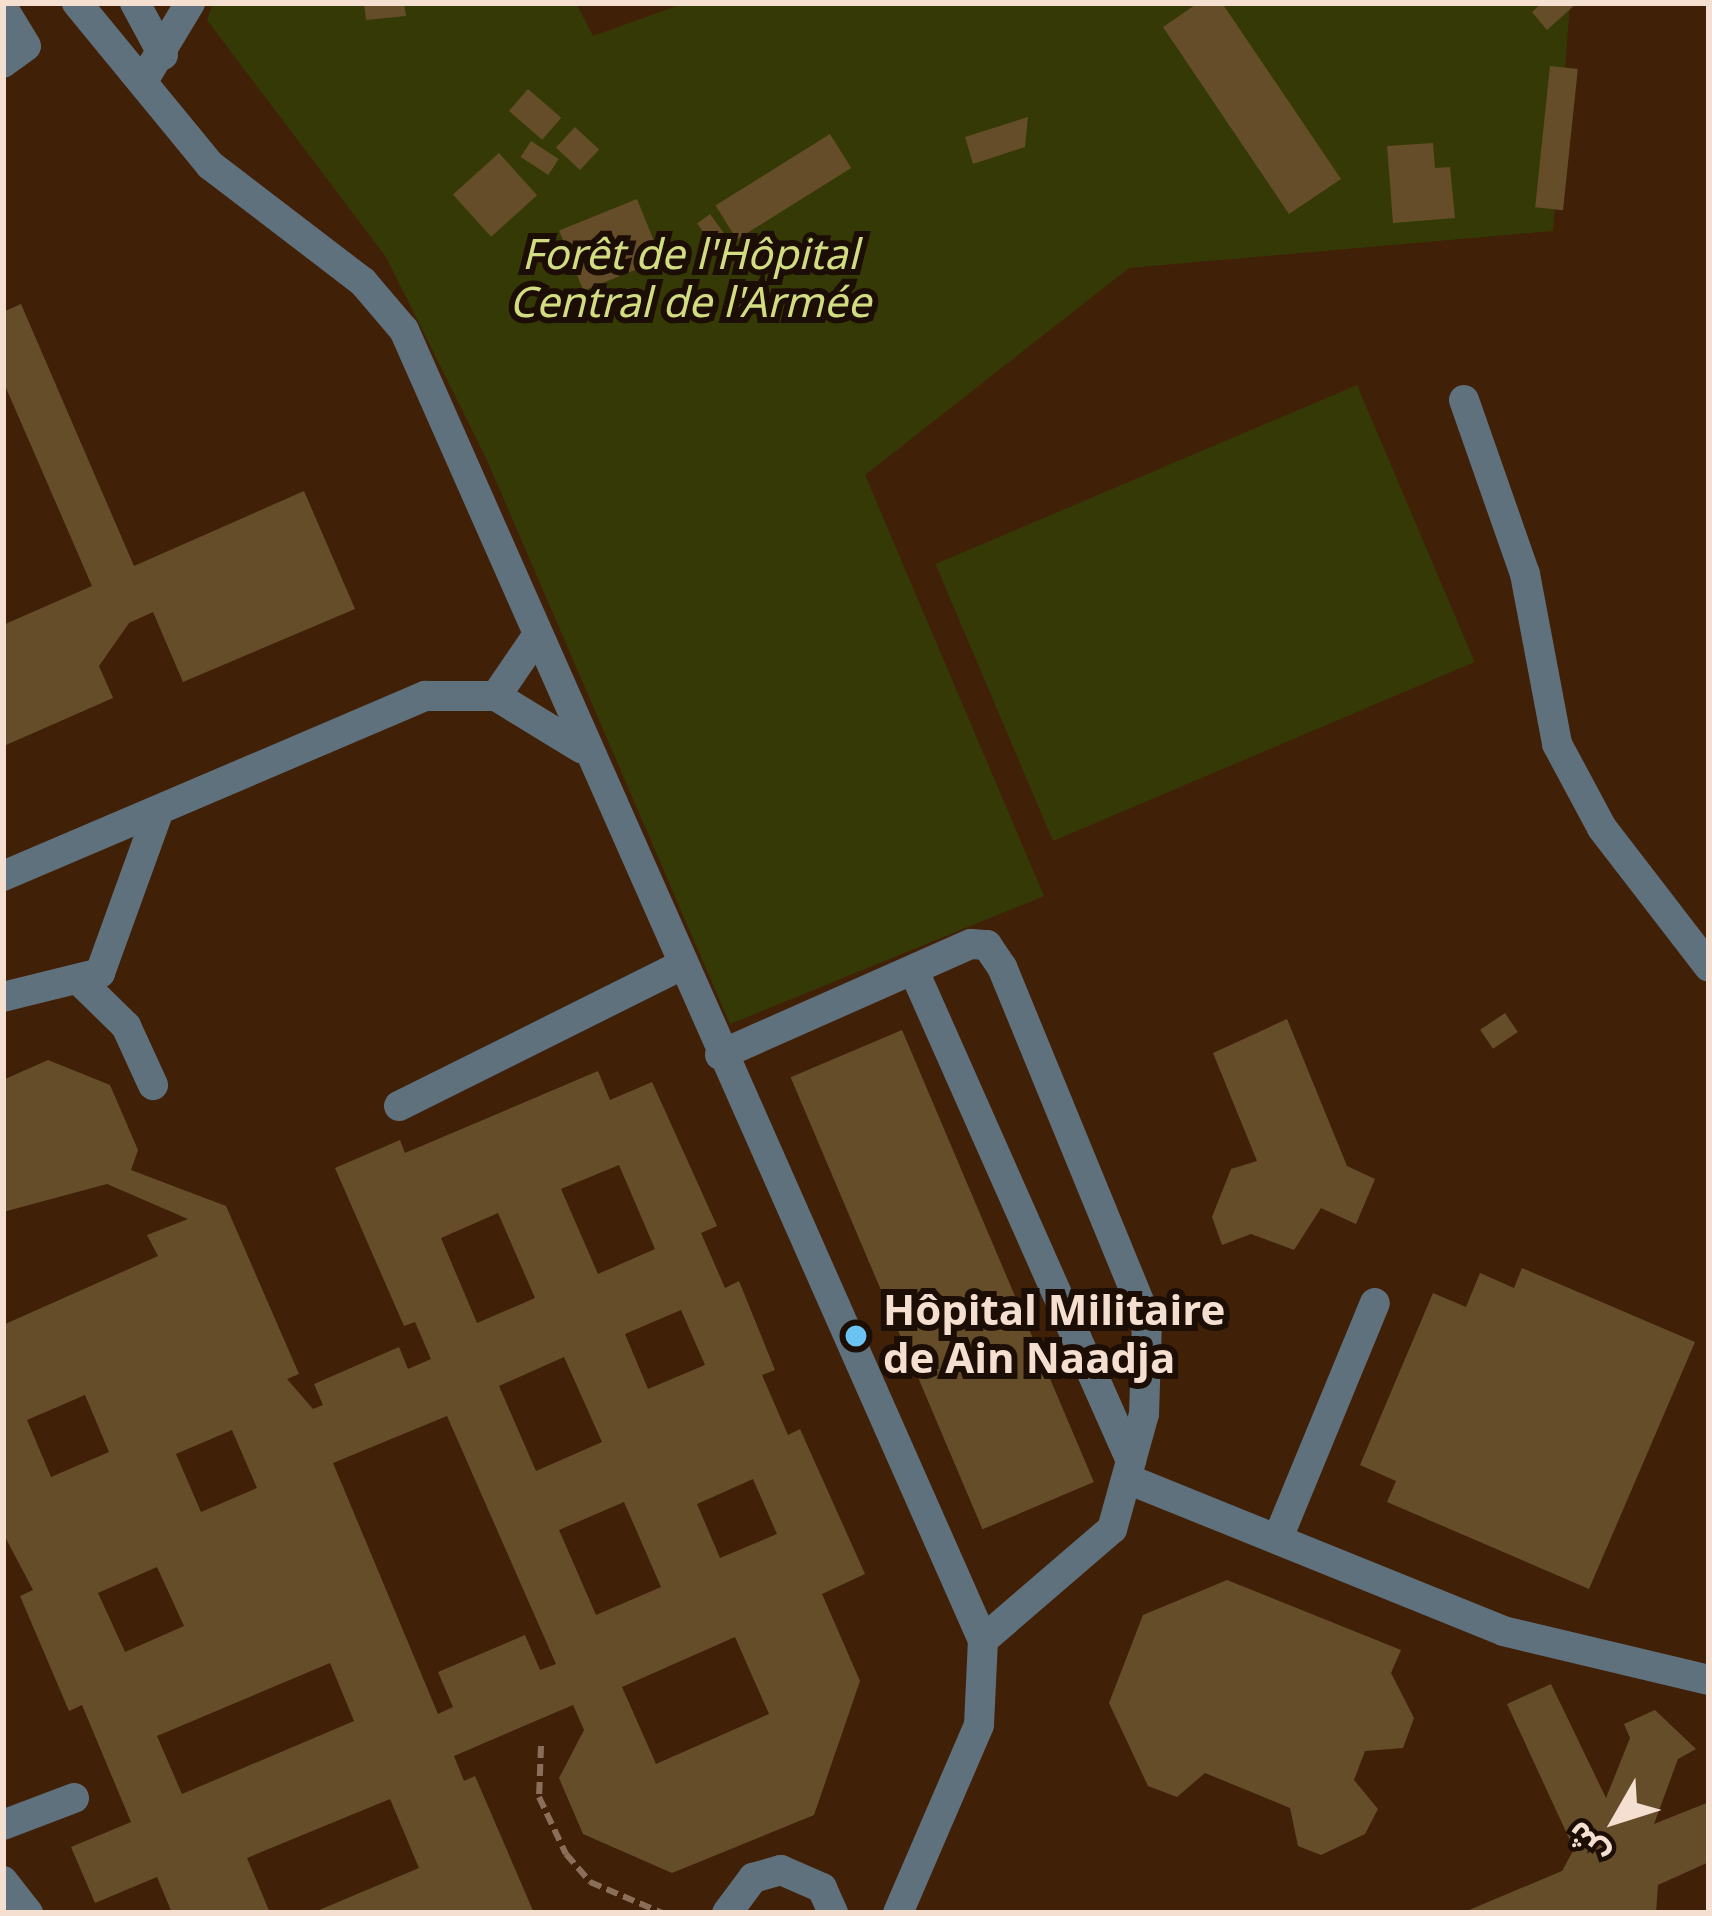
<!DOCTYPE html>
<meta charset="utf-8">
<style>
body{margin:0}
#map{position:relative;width:1712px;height:1916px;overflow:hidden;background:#412008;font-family:Georgia,"Noto Sans Arabic",serif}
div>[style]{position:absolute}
.green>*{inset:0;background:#353905;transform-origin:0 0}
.building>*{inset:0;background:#664d29;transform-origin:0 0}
.path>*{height:6px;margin-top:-3px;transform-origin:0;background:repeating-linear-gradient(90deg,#8a6e5a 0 12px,transparent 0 18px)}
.minor>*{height:30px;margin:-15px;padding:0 15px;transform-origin:15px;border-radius:15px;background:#5f717c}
.dots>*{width:33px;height:33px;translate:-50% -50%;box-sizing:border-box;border:6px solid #1d0e05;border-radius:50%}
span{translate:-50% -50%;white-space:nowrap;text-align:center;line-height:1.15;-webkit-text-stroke:12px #1d0e05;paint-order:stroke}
.park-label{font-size:42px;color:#d2dc80;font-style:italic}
.poi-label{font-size:42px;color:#f5dfd1;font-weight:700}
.left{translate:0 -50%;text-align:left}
.frame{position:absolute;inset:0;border:6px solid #f5dfd1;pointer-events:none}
.north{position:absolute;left:1556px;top:1760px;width:120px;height:120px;-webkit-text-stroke:9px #1d0e05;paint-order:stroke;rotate:231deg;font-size:33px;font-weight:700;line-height:48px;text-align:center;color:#f5dfd1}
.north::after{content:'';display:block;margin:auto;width:42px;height:54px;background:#f5dfd1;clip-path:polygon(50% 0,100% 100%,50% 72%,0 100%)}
</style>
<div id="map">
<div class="green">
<i style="clip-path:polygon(213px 3px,576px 3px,593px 36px,685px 3px,1570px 3px,1553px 231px,1129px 268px,865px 475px,1044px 896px,730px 1024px,486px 458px,386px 257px,207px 20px)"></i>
<i style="left:1357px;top:385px;width:301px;height:458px;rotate:67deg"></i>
</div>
<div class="building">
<i style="clip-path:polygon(364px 3px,404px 3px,406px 16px,366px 20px)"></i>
<i style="clip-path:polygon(1198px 3px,1222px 3px,1341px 179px,1289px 214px,1163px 27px)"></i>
<i style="clip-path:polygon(1542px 3px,1577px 3px,1547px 30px,1532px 12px)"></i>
<i style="left:1550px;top:66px;width:28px;height:142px;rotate:6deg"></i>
<i style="left:528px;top:89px;width:44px;height:29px;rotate:41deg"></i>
<i style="clip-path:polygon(1028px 117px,1025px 147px,973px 164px,965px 137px)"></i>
<i style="left:575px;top:127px;width:33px;height:28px;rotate:43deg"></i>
<i style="left:830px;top:134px;width:40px;height:135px;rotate:58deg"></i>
<i style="left:531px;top:141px;width:33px;height:19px;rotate:33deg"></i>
<i style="clip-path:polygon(1433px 143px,1435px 168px,1450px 167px,1455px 218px,1393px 223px,1387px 146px)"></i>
<i style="left:499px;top:153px;width:57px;height:62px;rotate:48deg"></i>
<i style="left:637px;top:199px;width:65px;height:84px;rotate:68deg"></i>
<i style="left:710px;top:214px;width:29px;height:16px;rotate:54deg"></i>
<i style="clip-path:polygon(21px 304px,134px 566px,304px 491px,355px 609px,183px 682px,153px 612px,129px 623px,99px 666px,113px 698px,6px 745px,3px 625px,92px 586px,3px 381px,3px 312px)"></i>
<i style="left:1505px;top:1013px;width:23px;height:30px;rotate:56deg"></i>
<i style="clip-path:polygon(1287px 1019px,1347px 1166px,1375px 1179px,1356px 1224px,1321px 1208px,1294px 1250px,1251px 1234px,1222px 1245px,1212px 1217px,1231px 1169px,1257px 1161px,1213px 1053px)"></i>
<i style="left:902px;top:1030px;width:491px;height:121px;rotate:67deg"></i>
<i style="clip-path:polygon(evenodd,48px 1060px,110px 1085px,138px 1150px,131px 1170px,226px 1206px,299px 1374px,287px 1379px,313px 1409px,323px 1405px,314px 1384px,399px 1347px,408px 1369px,431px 1359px,415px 1322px,404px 1326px,335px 1168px,400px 1140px,405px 1153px,598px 1071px,610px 1100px,652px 1082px,717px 1226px,701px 1233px,725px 1288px,739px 1281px,775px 1370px,762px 1375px,788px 1435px,800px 1429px,865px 1574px,822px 1594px,860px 1681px,814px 1815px,672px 1873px,583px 1834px,559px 1778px,584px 1730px,573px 1705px,454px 1756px,464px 1781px,475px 1776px,534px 1913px,312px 1913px,419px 1868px,390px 1799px,247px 1858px,270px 1913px,172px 1913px,157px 1877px,95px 1903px,71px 1847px,131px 1822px,82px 1705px,69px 1711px,20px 1596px,33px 1590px,3px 1533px,3px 1325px,158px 1256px,147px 1235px,188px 1219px,107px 1184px,3px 1212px,3px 1080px,48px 1060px,619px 1165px,655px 1249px,598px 1274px,561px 1189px,619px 1165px,48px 1060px,498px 1213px,535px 1298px,477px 1323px,441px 1238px,498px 1213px,48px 1060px,681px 1310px,705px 1365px,648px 1389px,625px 1334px,681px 1310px,48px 1060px,564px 1357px,602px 1442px,536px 1471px,499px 1386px,564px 1357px,48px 1060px,85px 1395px,109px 1452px,51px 1477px,27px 1420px,85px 1395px,48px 1060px,447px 1416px,556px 1664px,540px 1670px,525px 1635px,438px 1672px,453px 1707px,438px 1714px,333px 1463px,447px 1416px,48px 1060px,232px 1430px,257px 1488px,201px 1512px,176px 1454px,232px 1430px,48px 1060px,753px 1479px,777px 1534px,720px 1558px,697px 1504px,753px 1479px,48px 1060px,624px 1502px,661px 1587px,596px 1615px,559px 1530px,624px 1502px,48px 1060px,157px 1567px,184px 1626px,125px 1652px,98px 1593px,157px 1567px,48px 1060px,735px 1637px,769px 1714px,656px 1764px,622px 1687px,735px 1637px,48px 1060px,330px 1663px,354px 1721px,182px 1794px,157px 1736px,330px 1663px)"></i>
<i style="clip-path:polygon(1522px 1268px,1695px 1342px,1589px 1589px,1387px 1502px,1396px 1481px,1360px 1465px,1433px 1293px,1466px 1307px,1480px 1273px,1514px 1288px)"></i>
<i style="clip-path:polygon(1227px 1580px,1401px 1650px,1391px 1673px,1414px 1718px,1403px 1748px,1365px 1751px,1354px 1780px,1378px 1809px,1365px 1834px,1321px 1855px,1298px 1846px,1290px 1808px,1205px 1773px,1177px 1797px,1148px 1786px,1109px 1703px,1143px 1615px)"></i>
<i style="clip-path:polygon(1551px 1684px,1606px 1798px,1630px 1738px,1624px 1724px,1655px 1710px,1696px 1749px,1678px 1759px,1654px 1824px,1709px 1802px,1709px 1862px,1658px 1885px,1656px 1913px,1462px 1913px,1562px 1871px,1574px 1849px,1507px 1704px)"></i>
</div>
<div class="path">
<i style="left:541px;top:1746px;width:51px;rotate:92.2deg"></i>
<i style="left:539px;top:1797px;width:63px;rotate:64.7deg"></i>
<i style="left:566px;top:1854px;width:37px;rotate:49deg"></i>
<i style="left:590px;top:1882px;width:78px;rotate:23.3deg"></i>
</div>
<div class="minor">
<i style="left:77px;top:3px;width:210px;rotate:50.6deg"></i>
<i style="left:210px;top:165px;width:193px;rotate:37.4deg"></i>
<i style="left:363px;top:282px;width:63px;rotate:49.5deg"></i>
<i style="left:404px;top:330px;width:1432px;rotate:66.16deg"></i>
<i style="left:983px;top:1640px;width:85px;rotate:92.7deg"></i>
<i style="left:979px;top:1725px;width:205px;rotate:113.3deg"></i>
<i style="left:135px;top:3px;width:59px;rotate:61.7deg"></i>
<i style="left:3px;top:8px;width:44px;rotate:58.8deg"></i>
<i style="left:26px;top:46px;width:29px;rotate:144deg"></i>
<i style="left:143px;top:81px;width:91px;rotate:-58.9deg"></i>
<i style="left:1464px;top:400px;width:184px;rotate:70.7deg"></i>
<i style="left:1525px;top:574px;width:173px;rotate:79.3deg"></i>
<i style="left:1557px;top:744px;width:95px;rotate:61.8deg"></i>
<i style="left:1602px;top:828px;width:175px;rotate:52.4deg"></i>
<i style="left:496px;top:696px;width:73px;rotate:-55.7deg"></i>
<i style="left:3px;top:876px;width:459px;rotate:-23.1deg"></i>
<i style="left:425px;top:696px;width:71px"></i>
<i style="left:496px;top:696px;width:100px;rotate:31.5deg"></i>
<i style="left:914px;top:971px;width:536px;rotate:66.11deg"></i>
<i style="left:83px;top:984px;width:60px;rotate:44.3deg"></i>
<i style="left:126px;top:1026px;width:65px;rotate:65.4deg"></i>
<i style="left:3px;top:997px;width:100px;rotate:-13.9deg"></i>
<i style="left:100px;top:973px;width:173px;rotate:-70.1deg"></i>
<i style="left:720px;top:1055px;width:274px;rotate:-23.9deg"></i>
<i style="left:971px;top:944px;width:16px;rotate:4deg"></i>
<i style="left:987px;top:945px;width:27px;rotate:56deg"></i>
<i style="left:1002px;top:967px;width:382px;rotate:67.7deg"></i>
<i style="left:1147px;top:1320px;width:94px;rotate:91.8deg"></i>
<i style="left:1144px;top:1414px;width:119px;rotate:105.5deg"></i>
<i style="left:1112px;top:1529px;width:170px;rotate:139.3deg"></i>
<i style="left:399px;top:1106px;width:316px;rotate:-26.5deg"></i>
<i style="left:1130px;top:1480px;width:402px;rotate:22deg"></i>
<i style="left:1503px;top:1631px;width:212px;rotate:13.4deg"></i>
<i style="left:1278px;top:1538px;width:254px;rotate:-67.6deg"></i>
<i style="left:3px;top:1825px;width:76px;rotate:-20.8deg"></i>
<i style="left:3px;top:1881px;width:41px;rotate:52deg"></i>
<i style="left:727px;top:1913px;width:44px;rotate:-53.4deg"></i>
<i style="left:753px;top:1878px;width:29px;rotate:-16deg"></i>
<i style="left:781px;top:1870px;width:45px;rotate:23.7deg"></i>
<i style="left:822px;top:1888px;width:27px;rotate:66deg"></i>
</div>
<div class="dots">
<i style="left:856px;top:1336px;background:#6bc3f2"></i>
</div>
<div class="park-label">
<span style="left:690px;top:280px">Forêt de l'Hôpital<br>Central de l'Armée</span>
</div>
<div class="poi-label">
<span class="left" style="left:883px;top:1336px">Hôpital Militaire<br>de Ain Naadja</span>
</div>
<div class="frame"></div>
<div class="north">ش</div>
</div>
